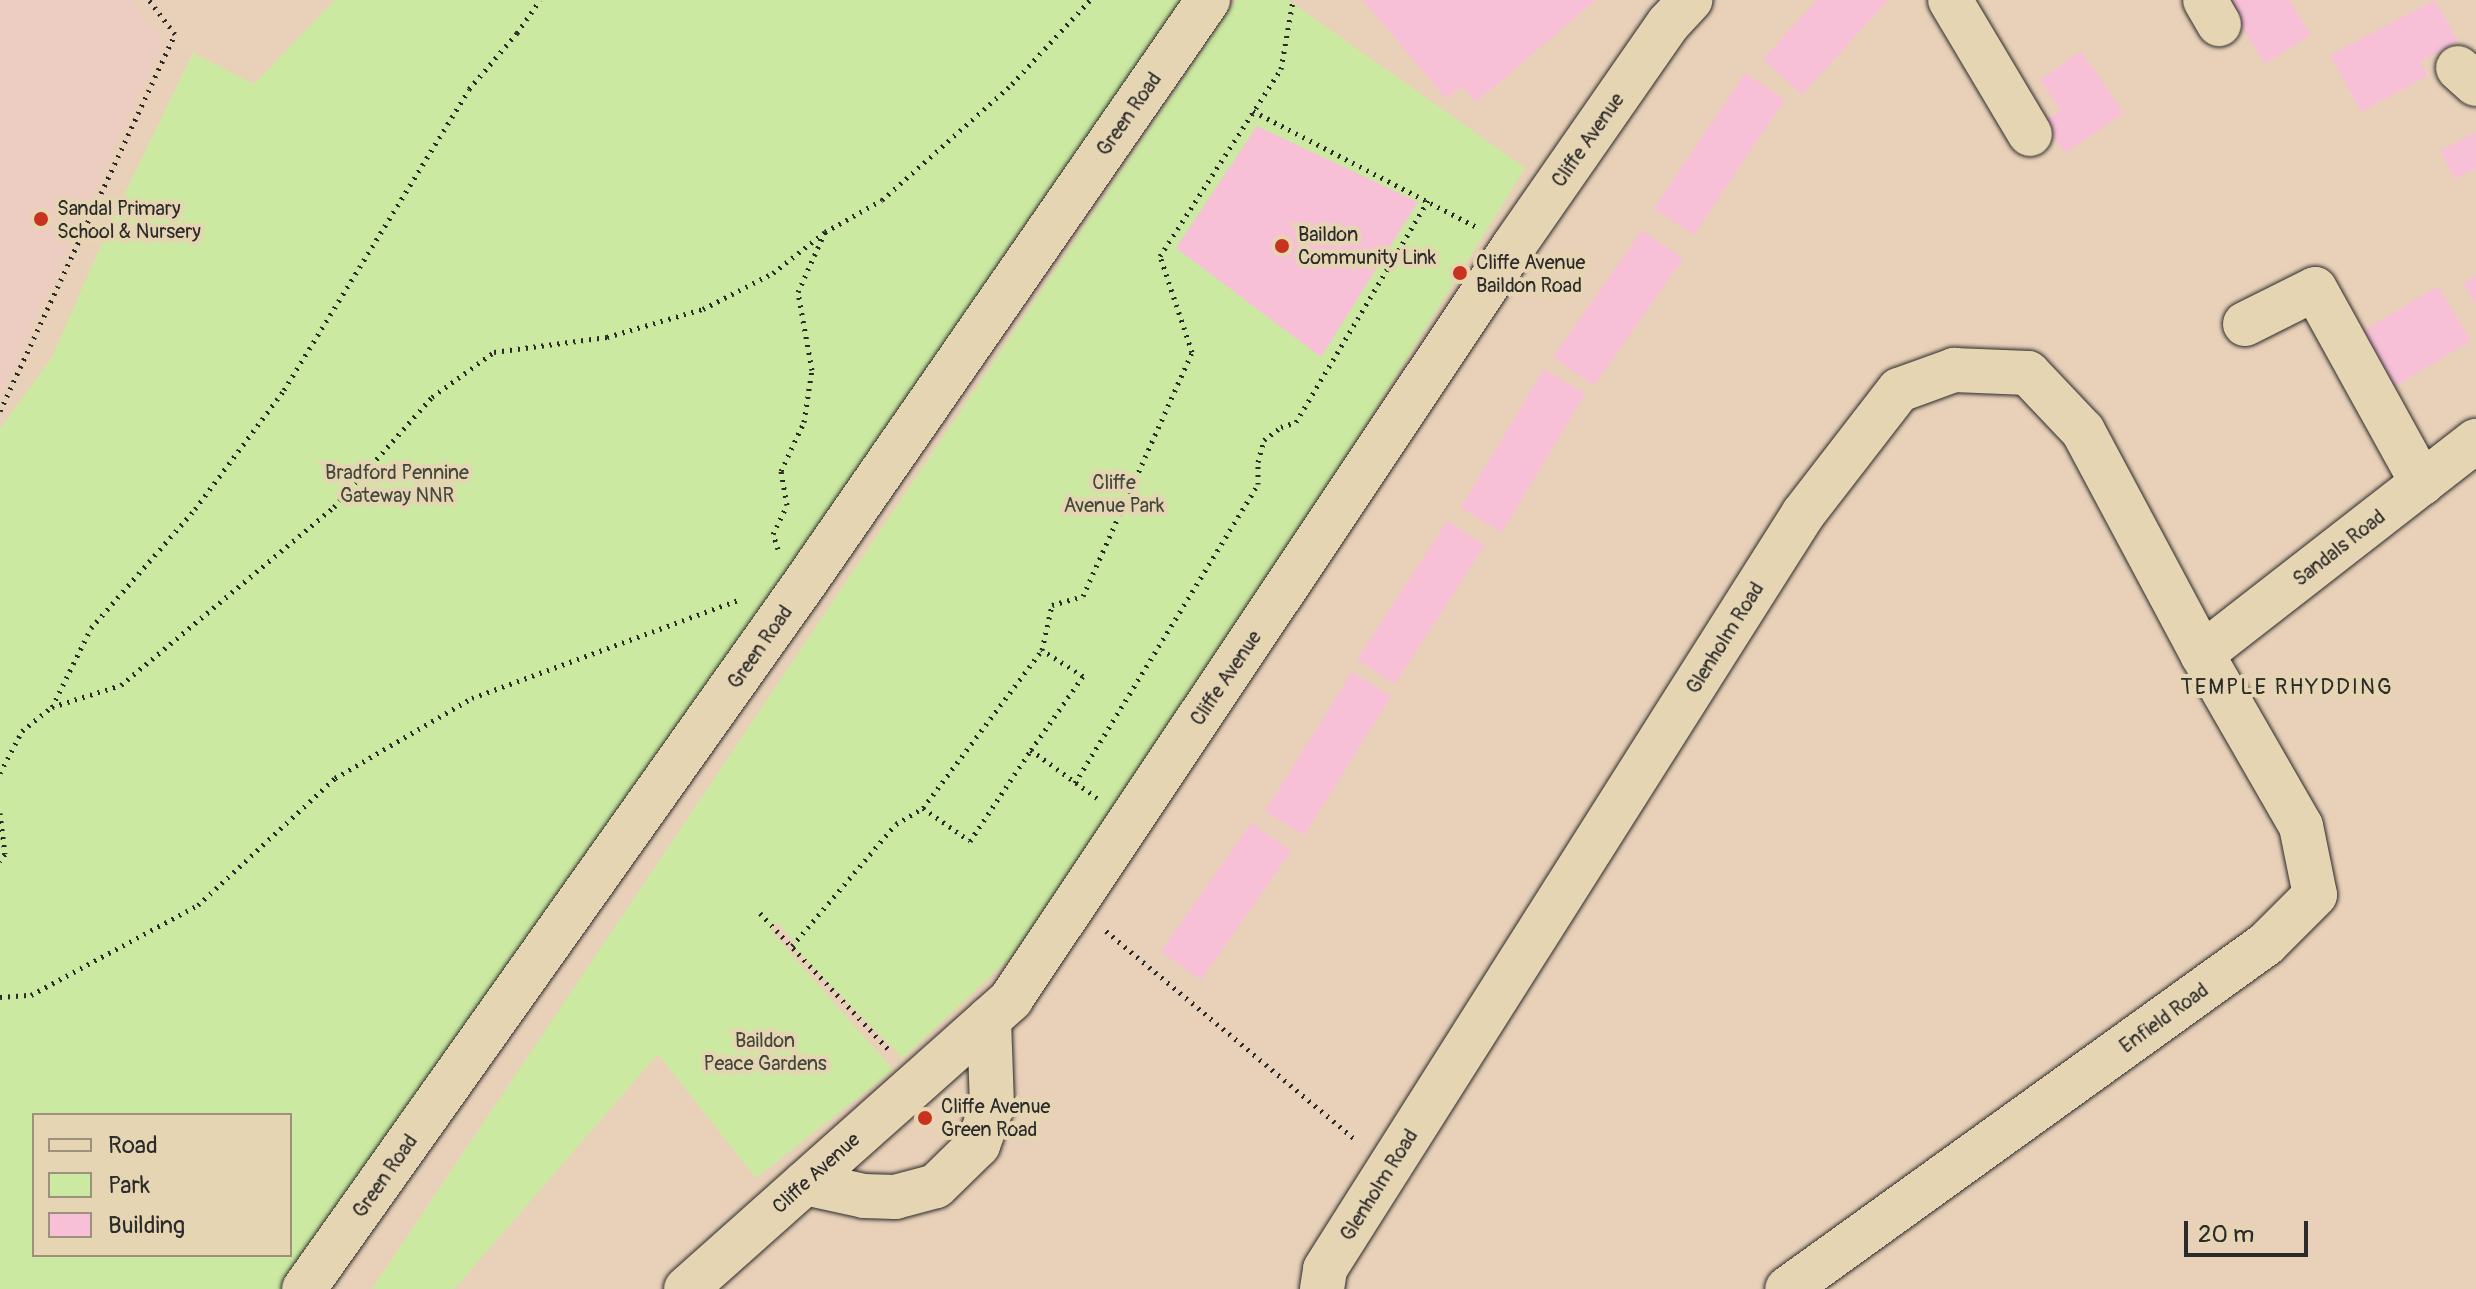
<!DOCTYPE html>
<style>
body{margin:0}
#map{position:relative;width:2476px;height:1289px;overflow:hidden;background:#e9d1b9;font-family:Pangolin,sans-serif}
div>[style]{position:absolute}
.built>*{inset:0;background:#edccc2}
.green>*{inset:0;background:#cbe9a1}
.building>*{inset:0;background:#f7c0d7;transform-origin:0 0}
.path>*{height:5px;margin-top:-2.5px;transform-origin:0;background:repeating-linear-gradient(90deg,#2b2b2b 0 2px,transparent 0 8px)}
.roads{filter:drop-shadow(0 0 2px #2b2b2b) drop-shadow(0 0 2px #2b2b2b)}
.minor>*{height:44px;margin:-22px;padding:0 22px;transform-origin:22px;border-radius:22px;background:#e6d5b2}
.dots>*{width:22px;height:22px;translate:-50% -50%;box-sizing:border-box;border:4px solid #e6d5b2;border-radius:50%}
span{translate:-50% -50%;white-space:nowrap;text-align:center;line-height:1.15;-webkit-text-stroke:8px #e6d5b2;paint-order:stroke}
.street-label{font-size:20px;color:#2b2b2b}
.poi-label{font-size:20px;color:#2b2b2b}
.left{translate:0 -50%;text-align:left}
.park-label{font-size:20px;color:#43483d}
.neighbourhood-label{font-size:22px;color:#2b2b2b;letter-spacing:2px}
.legend{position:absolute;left:32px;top:1113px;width:260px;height:144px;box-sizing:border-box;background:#e6d5b2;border:2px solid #9b917c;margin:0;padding:10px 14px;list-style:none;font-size:24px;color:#2b2b2b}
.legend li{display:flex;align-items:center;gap:16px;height:40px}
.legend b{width:40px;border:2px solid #9b917c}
.scale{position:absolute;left:2184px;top:1221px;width:124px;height:36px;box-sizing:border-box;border:4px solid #2b2b2b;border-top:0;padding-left:10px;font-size:24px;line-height:28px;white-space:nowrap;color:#2b2b2b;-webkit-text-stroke:6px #e6d5b2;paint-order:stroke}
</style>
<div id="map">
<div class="built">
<i style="clip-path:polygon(0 0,131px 0,163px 42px,0 395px)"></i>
</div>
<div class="green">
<i style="clip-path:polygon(evenodd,335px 0,1192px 0,1041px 200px,602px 855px,294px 1289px,0 1289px,0 429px,52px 357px,117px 209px,193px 53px,254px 84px,335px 0,34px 1115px,290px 1115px,290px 1255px,34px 1255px,34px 1115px)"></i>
<i style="clip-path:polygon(1236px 0,1288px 0,1525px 168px,1277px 568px,1010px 958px,903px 1058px,792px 946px,795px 942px,777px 922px,770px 930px,893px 1070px,756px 1178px,658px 1054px,454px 1289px,372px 1289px)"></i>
</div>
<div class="building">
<i style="clip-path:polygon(1363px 0,1596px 0,1476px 102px,1462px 86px,1446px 99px)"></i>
<i style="clip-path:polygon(1817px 0,1888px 0,1802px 95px,1763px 59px)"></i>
<i style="clip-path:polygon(2225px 0,2289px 0,2311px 35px,2265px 64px)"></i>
<i style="clip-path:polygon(2435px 0,2458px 42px,2420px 62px,2428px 76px,2361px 112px,2330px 55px)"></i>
<i style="clip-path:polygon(2081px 51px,2124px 113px,2065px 153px,2043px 122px,2061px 110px,2040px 80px)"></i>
<i style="left:1745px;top:73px;width:48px;height:163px;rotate:34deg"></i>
<i style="clip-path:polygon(1257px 126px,1418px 202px,1321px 357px,1176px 248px)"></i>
<i style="clip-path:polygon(2476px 132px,2476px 168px,2455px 179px,2440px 151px)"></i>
<i style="left:1642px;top:230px;width:50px;height:155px;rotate:35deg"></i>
<i style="clip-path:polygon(2476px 275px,2476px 304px,2463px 284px)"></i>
<i style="left:2438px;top:286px;width:64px;height:92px;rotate:59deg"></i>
<i style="left:1544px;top:369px;width:48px;height:162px;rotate:31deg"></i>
<i style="left:1447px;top:521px;width:45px;height:165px;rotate:33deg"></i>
<i style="left:1352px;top:672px;width:46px;height:164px;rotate:32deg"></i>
<i style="left:1251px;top:823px;width:49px;height:157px;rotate:35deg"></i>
</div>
<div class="path">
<i style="left:1253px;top:111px;width:252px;rotate:27.4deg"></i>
<i style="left:0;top:411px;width:416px;rotate:-65.1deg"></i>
<i style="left:175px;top:34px;width:43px;rotate:-127.4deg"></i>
<i style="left:778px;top:549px;width:16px;rotate:-108deg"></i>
<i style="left:773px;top:534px;width:32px;rotate:-64deg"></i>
<i style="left:787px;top:505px;width:35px;rotate:-100deg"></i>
<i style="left:781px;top:471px;width:54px;rotate:-64.9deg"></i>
<i style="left:804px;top:422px;width:53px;rotate:-81.3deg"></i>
<i style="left:812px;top:370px;width:79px;rotate:-100.2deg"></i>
<i style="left:798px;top:292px;width:66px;rotate:-65.8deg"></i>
<i style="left:52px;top:707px;width:72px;rotate:-17.7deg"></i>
<i style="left:121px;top:685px;width:278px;rotate:-39.9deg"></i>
<i style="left:334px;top:507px;width:147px;rotate:-48.3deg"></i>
<i style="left:432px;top:397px;width:77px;rotate:-36deg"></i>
<i style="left:494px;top:352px;width:114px;rotate:-7.6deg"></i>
<i style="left:607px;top:337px;width:100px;rotate:-16.3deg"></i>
<i style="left:703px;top:309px;width:79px;rotate:-27.2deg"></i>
<i style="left:773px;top:273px;width:66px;rotate:-38.3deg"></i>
<i style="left:825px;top:232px;width:65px;rotate:-29.3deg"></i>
<i style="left:882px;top:200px;width:174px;rotate:-41.7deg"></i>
<i style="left:1012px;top:84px;width:115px;rotate:-47.1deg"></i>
<i style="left:0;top:773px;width:47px;rotate:-62.4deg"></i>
<i style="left:22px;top:731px;width:38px;rotate:-39deg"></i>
<i style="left:52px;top:707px;width:88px;rotate:-63.7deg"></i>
<i style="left:91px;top:628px;width:158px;rotate:-48.8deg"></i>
<i style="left:195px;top:509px;width:149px;rotate:-53.2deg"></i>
<i style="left:284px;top:390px;width:353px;rotate:-58.4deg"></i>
<i style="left:469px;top:89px;width:74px;rotate:-49.4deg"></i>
<i style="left:517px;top:33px;width:40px;rotate:-55.1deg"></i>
<i style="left:1075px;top:783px;width:351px;rotate:-58.5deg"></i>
<i style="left:1258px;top:484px;width:22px;rotate:-90deg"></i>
<i style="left:1258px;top:462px;width:23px;rotate:-75deg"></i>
<i style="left:1264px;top:440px;width:21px;rotate:-37deg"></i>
<i style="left:1281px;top:427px;width:16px;rotate:-18deg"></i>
<i style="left:1296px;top:422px;width:260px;rotate:-59.2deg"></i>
<i style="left:1097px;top:798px;width:82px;rotate:-144deg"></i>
<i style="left:1031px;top:750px;width:90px;rotate:-54.9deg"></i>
<i style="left:1083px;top:676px;width:49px;rotate:-147.6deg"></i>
<i style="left:1042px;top:650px;width:46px;rotate:-77.5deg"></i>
<i style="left:1052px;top:605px;width:32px;rotate:-16deg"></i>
<i style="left:1083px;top:596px;width:267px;rotate:-65.9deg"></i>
<i style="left:1192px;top:352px;width:101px;rotate:-108.4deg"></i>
<i style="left:1160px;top:256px;width:223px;rotate:-57.1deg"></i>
<i style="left:1281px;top:69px;width:70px;rotate:-80.1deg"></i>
<i style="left:923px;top:808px;width:57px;rotate:35.1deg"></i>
<i style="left:970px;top:841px;width:110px;rotate:-56.2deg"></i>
<i style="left:0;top:813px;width:41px;rotate:83deg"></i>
<i style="left:5px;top:854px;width:9px;rotate:126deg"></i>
<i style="left:760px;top:913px;width:191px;rotate:46.7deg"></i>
<i style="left:1106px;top:931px;width:326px;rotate:39.9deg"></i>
<i style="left:792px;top:946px;width:160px;rotate:-49.6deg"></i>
<i style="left:896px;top:824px;width:31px;rotate:-31deg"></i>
<i style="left:923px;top:808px;width:198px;rotate:-53deg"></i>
<i style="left:0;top:997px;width:31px;rotate:-4deg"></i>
<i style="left:31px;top:995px;width:190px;rotate:-28.3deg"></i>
<i style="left:198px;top:905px;width:187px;rotate:-42.8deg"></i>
<i style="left:335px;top:778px;width:159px;rotate:-30.3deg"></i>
<i style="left:472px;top:698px;width:284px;rotate:-20.2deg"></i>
</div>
<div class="roads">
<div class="minor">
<i style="left:1950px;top:0;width:156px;rotate:59.2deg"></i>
<i style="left:2205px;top:0;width:28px;rotate:60deg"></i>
<i style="left:2458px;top:68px;width:24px;rotate:42deg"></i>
<i style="left:2245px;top:324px;width:78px;rotate:-26.6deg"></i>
<i style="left:2315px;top:289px;width:222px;rotate:61.1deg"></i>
<i style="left:2202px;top:654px;width:347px;rotate:-37.9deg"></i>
<i style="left:805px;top:1183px;width:60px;rotate:12.4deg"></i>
<i style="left:864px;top:1196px;width:31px;rotate:2deg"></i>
<i style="left:895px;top:1197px;width:42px;rotate:-15deg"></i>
<i style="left:936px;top:1186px;width:59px;rotate:-44.3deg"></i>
<i style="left:978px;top:1145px;width:41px;rotate:-70.3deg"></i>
<i style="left:992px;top:1106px;width:87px;rotate:-92deg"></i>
<i style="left:304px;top:1289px;width:861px;rotate:-54.65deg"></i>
<i style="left:802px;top:587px;width:714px;rotate:-55.33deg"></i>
<i style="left:686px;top:1289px;width:436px;rotate:-41.7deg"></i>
<i style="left:1011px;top:999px;width:904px;rotate:-56.27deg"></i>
<i style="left:1513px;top:247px;width:272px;rotate:-55.2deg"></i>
<i style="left:1668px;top:24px;width:33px;rotate:-47deg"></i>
<i style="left:1322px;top:1289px;width:20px;rotate:-81deg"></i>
<i style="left:1325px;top:1269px;width:894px;rotate:-57.66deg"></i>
<i style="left:1803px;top:514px;width:157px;rotate:-52.3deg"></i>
<i style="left:1899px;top:390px;width:59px;rotate:-20deg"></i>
<i style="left:1954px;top:370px;width:74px;rotate:2.3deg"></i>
<i style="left:2028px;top:373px;width:80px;rotate:46.5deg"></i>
<i style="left:2083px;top:431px;width:253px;rotate:61.9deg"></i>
<i style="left:2202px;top:654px;width:198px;rotate:60.1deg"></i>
<i style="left:2301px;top:826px;width:70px;rotate:78.5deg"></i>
<i style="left:2315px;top:895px;width:69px;rotate:135deg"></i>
<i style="left:2266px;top:944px;width:590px;rotate:144.24deg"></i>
</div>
</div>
<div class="dots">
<i style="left:41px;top:219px;background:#c8321e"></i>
<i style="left:1282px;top:246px;background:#c8321e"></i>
<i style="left:1460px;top:273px;background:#c8321e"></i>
<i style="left:925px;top:1118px;background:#c8321e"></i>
</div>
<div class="street-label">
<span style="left:1129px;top:114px;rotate:-55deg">Green Road</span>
<span style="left:1588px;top:140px;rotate:-55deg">Cliffe Avenue</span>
<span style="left:2339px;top:548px;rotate:-38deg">Sandals Road</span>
<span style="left:1725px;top:638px;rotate:-58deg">Glenholm Road</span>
<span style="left:760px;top:647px;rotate:-55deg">Green Road</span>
<span style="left:1226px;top:678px;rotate:-56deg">Cliffe Avenue</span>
<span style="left:2164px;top:1018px;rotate:-36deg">Enfield Road</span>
<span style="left:816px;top:1173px;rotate:-42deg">Cliffe Avenue</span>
<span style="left:385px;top:1176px;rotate:-55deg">Green Road</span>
<span style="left:1379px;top:1185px;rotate:-58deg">Glenholm Road</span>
</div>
<div class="poi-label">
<span class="left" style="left:57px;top:220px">Sandal Primary<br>School &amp; Nursery</span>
<span class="left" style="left:1298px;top:246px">Baildon<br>Community Link</span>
<span class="left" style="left:1476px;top:274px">Cliffe Avenue<br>Baildon Road</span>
<span class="left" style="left:941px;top:1118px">Cliffe Avenue<br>Green Road</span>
</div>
<div class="park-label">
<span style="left:397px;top:484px">Bradford Pennine<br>Gateway NNR</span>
<span style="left:1114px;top:494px">Cliffe<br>Avenue Park</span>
<span style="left:765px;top:1052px">Baildon<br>Peace Gardens</span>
</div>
<div class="neighbourhood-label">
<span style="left:2287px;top:688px">TEMPLE RHYDDING</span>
</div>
<ul class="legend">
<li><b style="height:10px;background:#e6d5b2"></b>Road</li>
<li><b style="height:22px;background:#cbe9a1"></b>Park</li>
<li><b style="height:22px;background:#f7c0d7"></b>Building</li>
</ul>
<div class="scale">20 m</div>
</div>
